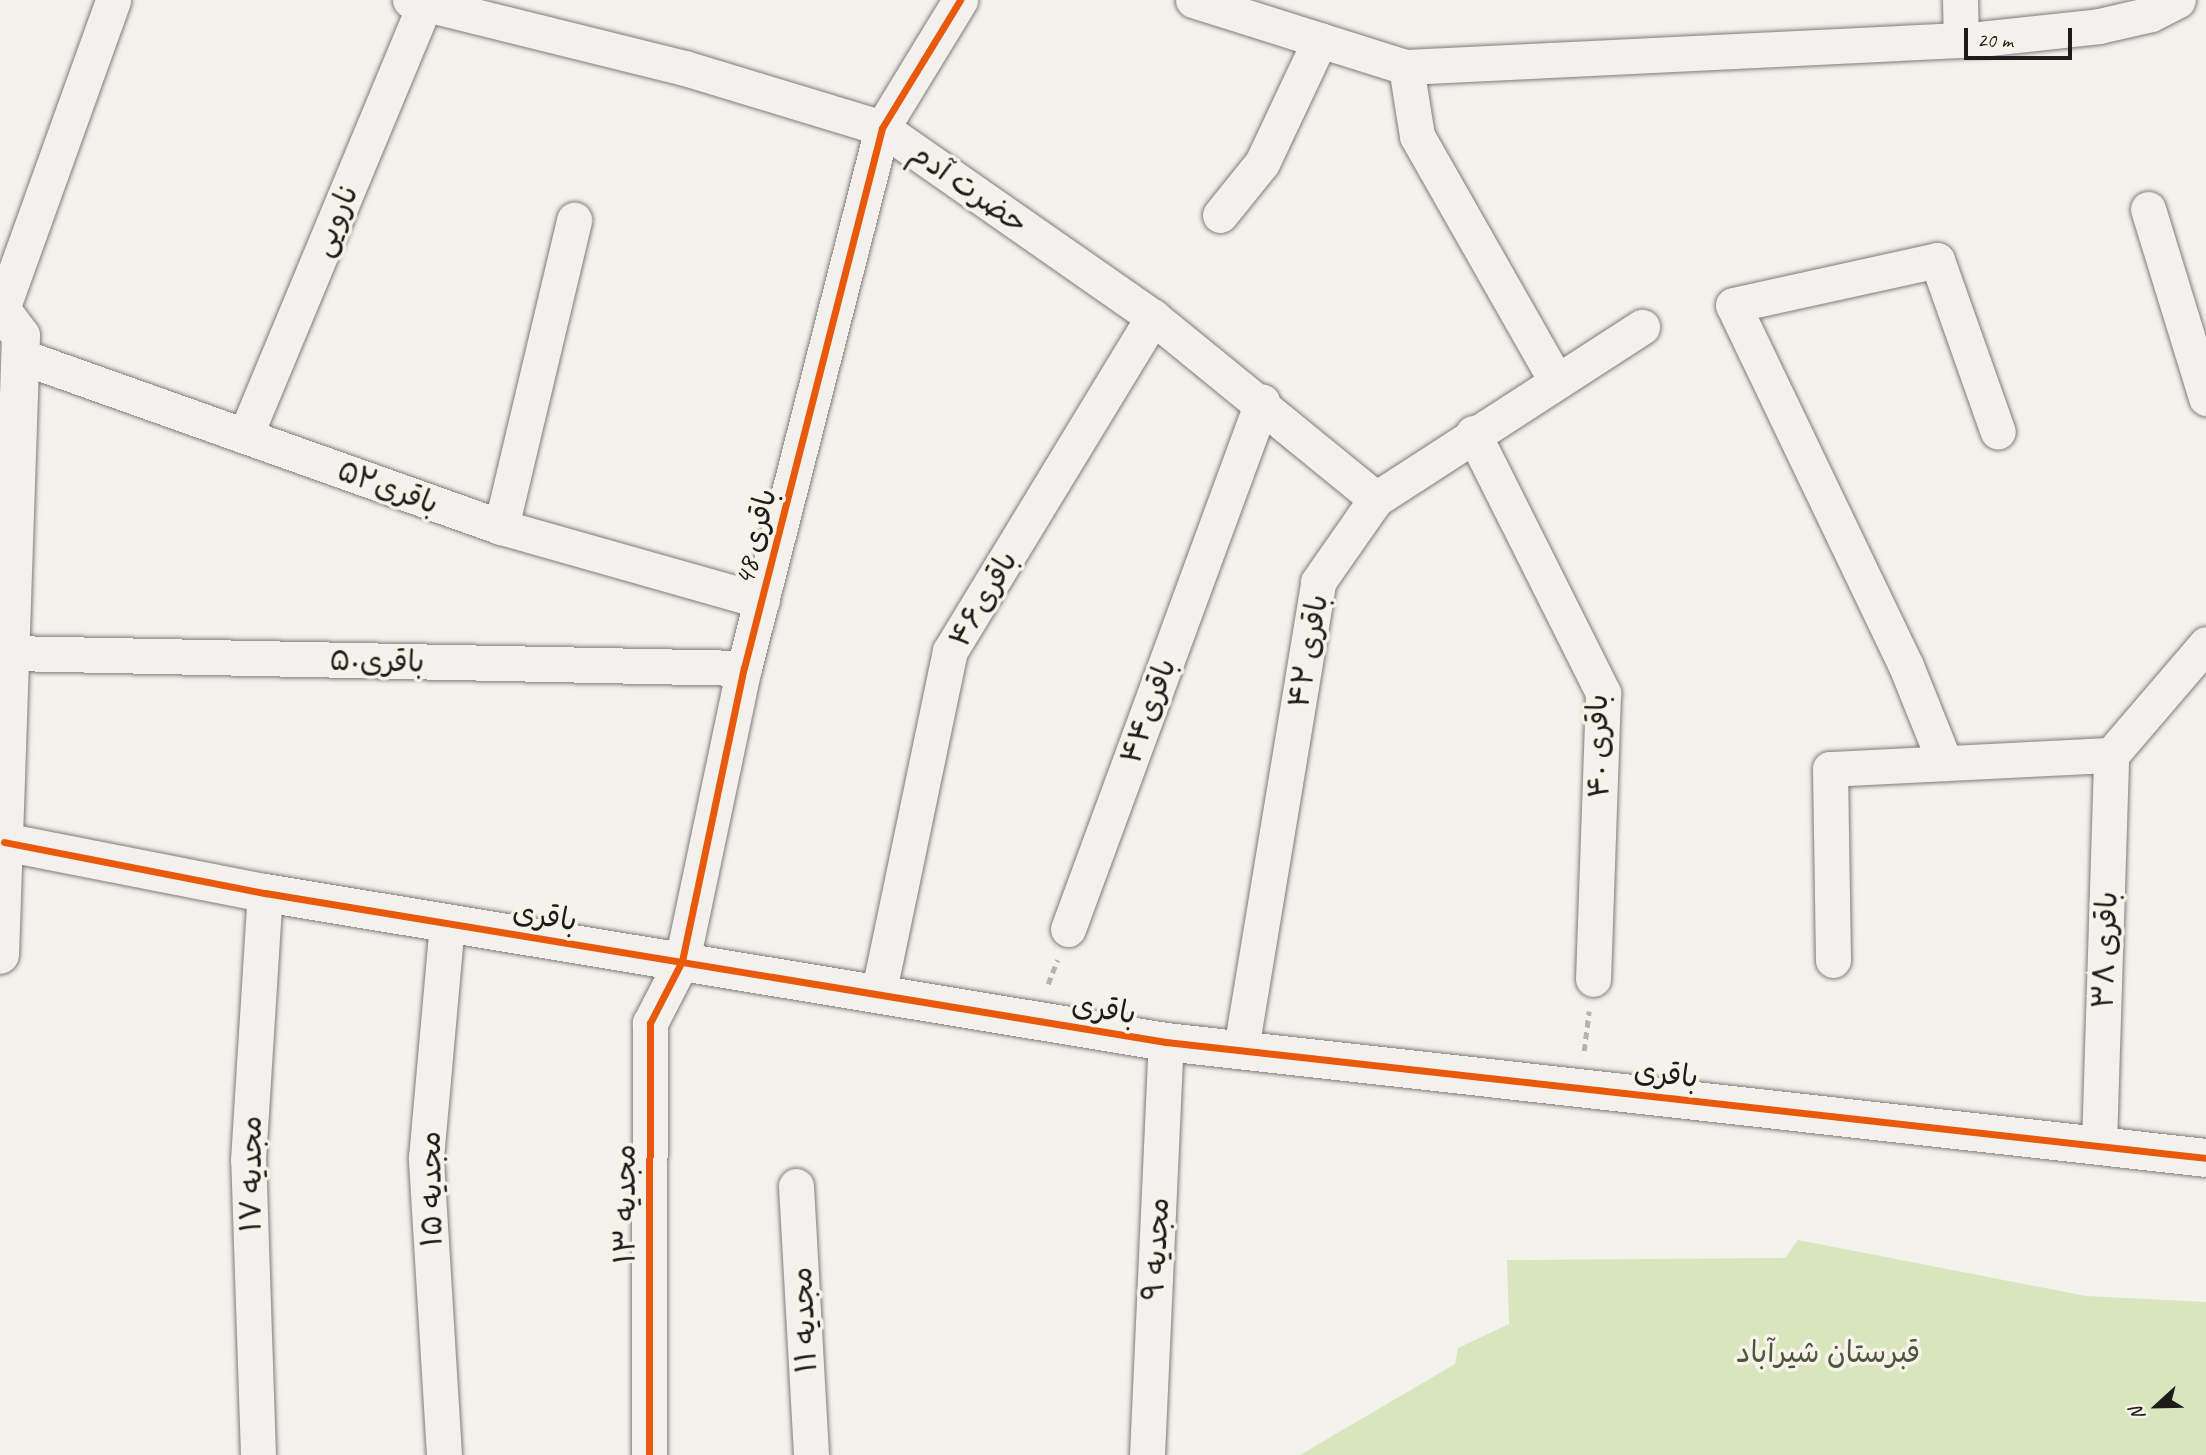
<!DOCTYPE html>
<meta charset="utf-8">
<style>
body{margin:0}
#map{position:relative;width:2206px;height:1455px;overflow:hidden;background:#f4f2ec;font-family:Caveat,"Playpen Sans Arabic",sans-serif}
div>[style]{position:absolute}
.green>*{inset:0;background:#d7e6bc}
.path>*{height:4.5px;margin-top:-2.25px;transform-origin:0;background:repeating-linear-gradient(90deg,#b4b3b0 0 7px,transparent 0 12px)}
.roads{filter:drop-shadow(0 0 2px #7d7c7a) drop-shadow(0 0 2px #7d7c7a)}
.street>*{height:35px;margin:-17.5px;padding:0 17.5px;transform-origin:17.5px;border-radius:17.5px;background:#f2f1ed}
.secondary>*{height:38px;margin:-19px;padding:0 19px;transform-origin:19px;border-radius:19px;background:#f2f1ed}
.cycleway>*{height:7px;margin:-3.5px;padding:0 3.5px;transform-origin:3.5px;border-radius:3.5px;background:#e8590c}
span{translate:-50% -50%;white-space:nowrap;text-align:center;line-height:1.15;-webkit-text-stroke:7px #f7f3e8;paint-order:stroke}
.street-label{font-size:30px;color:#1c1c1c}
.park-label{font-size:30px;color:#4d5640}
.north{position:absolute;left:2122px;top:1371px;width:70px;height:70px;-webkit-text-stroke:5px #f7f3e8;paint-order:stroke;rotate:248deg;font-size:19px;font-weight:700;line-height:28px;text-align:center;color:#1c1c1c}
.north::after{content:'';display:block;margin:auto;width:24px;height:32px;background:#1c1c1c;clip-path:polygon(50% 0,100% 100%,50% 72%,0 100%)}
.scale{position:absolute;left:1964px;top:28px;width:108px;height:32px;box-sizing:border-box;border:4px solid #1c1c1c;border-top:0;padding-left:9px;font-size:21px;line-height:24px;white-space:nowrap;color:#1c1c1c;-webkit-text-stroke:5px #f7f3e8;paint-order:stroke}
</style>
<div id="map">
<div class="green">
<i style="clip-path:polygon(1798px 1240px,2086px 1296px,2206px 1302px,2206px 1455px,1300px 1455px,1455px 1364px,1458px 1348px,1509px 1324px,1507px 1260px,1785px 1258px)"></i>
</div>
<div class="path">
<i style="left:1048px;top:984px;width:26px;rotate:-69deg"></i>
<i style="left:1584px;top:1051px;width:40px;rotate:-82.9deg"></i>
</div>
<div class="roads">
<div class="street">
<i style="left:410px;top:0;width:283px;rotate:13.9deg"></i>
<i style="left:685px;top:68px;width:206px;rotate:16.9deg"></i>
<i style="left:882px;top:128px;width:330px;rotate:34.9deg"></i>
<i style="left:1153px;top:317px;width:288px;rotate:39.2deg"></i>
<i style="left:1193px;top:0;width:223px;rotate:17.5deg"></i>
<i style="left:1406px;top:67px;width:575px;rotate:-2.79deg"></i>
<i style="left:1980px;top:39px;width:120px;rotate:-6.2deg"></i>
<i style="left:2099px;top:26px;width:53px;rotate:-13deg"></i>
<i style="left:2151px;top:14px;width:30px;rotate:-27deg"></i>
<i style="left:1960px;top:0;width:40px;rotate:88.6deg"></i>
<i style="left:1406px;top:67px;width:70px;rotate:80.9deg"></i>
<i style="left:1417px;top:136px;width:282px;rotate:60.4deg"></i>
<i style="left:2148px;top:209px;width:198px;rotate:72.9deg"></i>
<i style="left:1220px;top:215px;width:67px;rotate:-51.1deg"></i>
<i style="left:1262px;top:163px;width:136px;rotate:-64.8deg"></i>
<i style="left:2px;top:309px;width:328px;rotate:-70.2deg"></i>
<i style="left:20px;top:356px;width:510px;rotate:19.57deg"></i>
<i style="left:501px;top:527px;width:271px;rotate:15.8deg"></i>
<i style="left:1473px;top:433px;width:291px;rotate:63.4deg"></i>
<i style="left:1603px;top:693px;width:286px;rotate:92deg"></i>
<i style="left:245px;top:436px;width:469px;rotate:-67.4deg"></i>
<i style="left:501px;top:527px;width:316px;rotate:-76.6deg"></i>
<i style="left:10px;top:653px;width:734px;rotate:1.17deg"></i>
<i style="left:1945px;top:763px;width:105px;rotate:-111.9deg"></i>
<i style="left:1906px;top:666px;width:400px;rotate:-115.6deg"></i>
<i style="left:1733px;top:305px;width:209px;rotate:-12.4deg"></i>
<i style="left:1937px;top:260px;width:182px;rotate:70.5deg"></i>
<i style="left:1068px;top:929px;width:562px;rotate:-69.79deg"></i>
<i style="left:1833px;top:960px;width:191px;rotate:-90.9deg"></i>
<i style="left:1830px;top:769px;width:281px;rotate:-2.9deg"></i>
<i style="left:2111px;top:755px;width:146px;rotate:-49.4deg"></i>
<i style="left:878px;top:995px;width:351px;rotate:-78.2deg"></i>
<i style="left:950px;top:651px;width:391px;rotate:-58.7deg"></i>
<i style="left:1241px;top:1049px;width:473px;rotate:-80.6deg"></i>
<i style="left:1318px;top:582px;width:101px;rotate:-55.1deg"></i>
<i style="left:1376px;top:499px;width:317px;rotate:-32.9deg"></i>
<i style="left:2099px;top:1144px;width:389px;rotate:-88.2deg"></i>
<i style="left:796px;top:1186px;width:269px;rotate:86.8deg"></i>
<i style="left:258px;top:1455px;width:295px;rotate:-91.9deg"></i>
<i style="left:248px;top:1160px;width:268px;rotate:-86.4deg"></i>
<i style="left:444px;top:1455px;width:298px;rotate:-93.5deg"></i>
<i style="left:426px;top:1158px;width:236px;rotate:-84.9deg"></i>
<i style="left:649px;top:1455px;width:432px;rotate:-89.9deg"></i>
<i style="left:650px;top:1023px;width:70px;rotate:-62.7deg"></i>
<i style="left:682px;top:961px;width:299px;rotate:-78.1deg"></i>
<i style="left:744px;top:668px;width:557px;rotate:-75.66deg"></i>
<i style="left:882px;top:128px;width:150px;rotate:-58.6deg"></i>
<i style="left:1147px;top:1455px;width:413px;rotate:-87.4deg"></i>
</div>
<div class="secondary">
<i style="left:0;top:308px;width:35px;rotate:53deg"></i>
<i style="left:21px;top:336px;width:619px;rotate:91.94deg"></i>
<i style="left:4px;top:842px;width:266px;rotate:11.1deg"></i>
<i style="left:265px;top:893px;width:913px;rotate:9.39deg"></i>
<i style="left:1166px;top:1042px;width:1046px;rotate:6.36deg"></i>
</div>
</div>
<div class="cycleway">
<i style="left:4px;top:842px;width:266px;rotate:11.1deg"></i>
<i style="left:265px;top:893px;width:913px;rotate:9.39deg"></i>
<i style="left:1166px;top:1042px;width:1046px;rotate:6.36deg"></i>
<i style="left:649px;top:1455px;width:432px;rotate:-89.9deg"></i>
<i style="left:650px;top:1023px;width:70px;rotate:-62.7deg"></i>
<i style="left:682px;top:961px;width:299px;rotate:-78.1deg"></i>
<i style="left:744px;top:668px;width:557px;rotate:-75.66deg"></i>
<i style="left:882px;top:128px;width:150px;rotate:-58.6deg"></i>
</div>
<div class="street-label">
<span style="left:969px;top:188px;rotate:35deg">حضرت آدم</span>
<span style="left:335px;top:220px;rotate:-67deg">نارویی</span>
<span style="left:388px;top:487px;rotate:20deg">باقری۵۲</span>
<span style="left:755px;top:537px;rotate:-76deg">باقری 48</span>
<span style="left:983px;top:599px;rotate:-60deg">باقری۴۶</span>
<span style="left:1308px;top:651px;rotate:-80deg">باقری ۴۲</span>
<span style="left:377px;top:661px;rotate:1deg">باقری۵۰</span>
<span style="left:1148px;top:711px;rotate:-70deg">باقری۴۴</span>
<span style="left:1598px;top:746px;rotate:-91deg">باقری ۴۰</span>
<span style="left:545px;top:916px;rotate:9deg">باقری</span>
<span style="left:2105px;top:950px;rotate:-88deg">باقری ۳۸</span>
<span style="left:1104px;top:1009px;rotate:9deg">باقری</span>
<span style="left:1666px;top:1074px;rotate:6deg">باقری</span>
<span style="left:251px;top:1174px;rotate:-90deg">مجدیه ۱۷</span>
<span style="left:431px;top:1189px;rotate:-91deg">مجدیه ۱۵</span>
<span style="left:625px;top:1204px;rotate:-90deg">مجدیه ۱۳</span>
<span style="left:1156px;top:1249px;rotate:-87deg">مجدیه ۹</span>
<span style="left:804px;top:1320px;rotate:-93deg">مجدیه ۱۱</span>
</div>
<div class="park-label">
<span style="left:1828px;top:1352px">قبرستان شیرآباد</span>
</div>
<div class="north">N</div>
<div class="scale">20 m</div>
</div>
